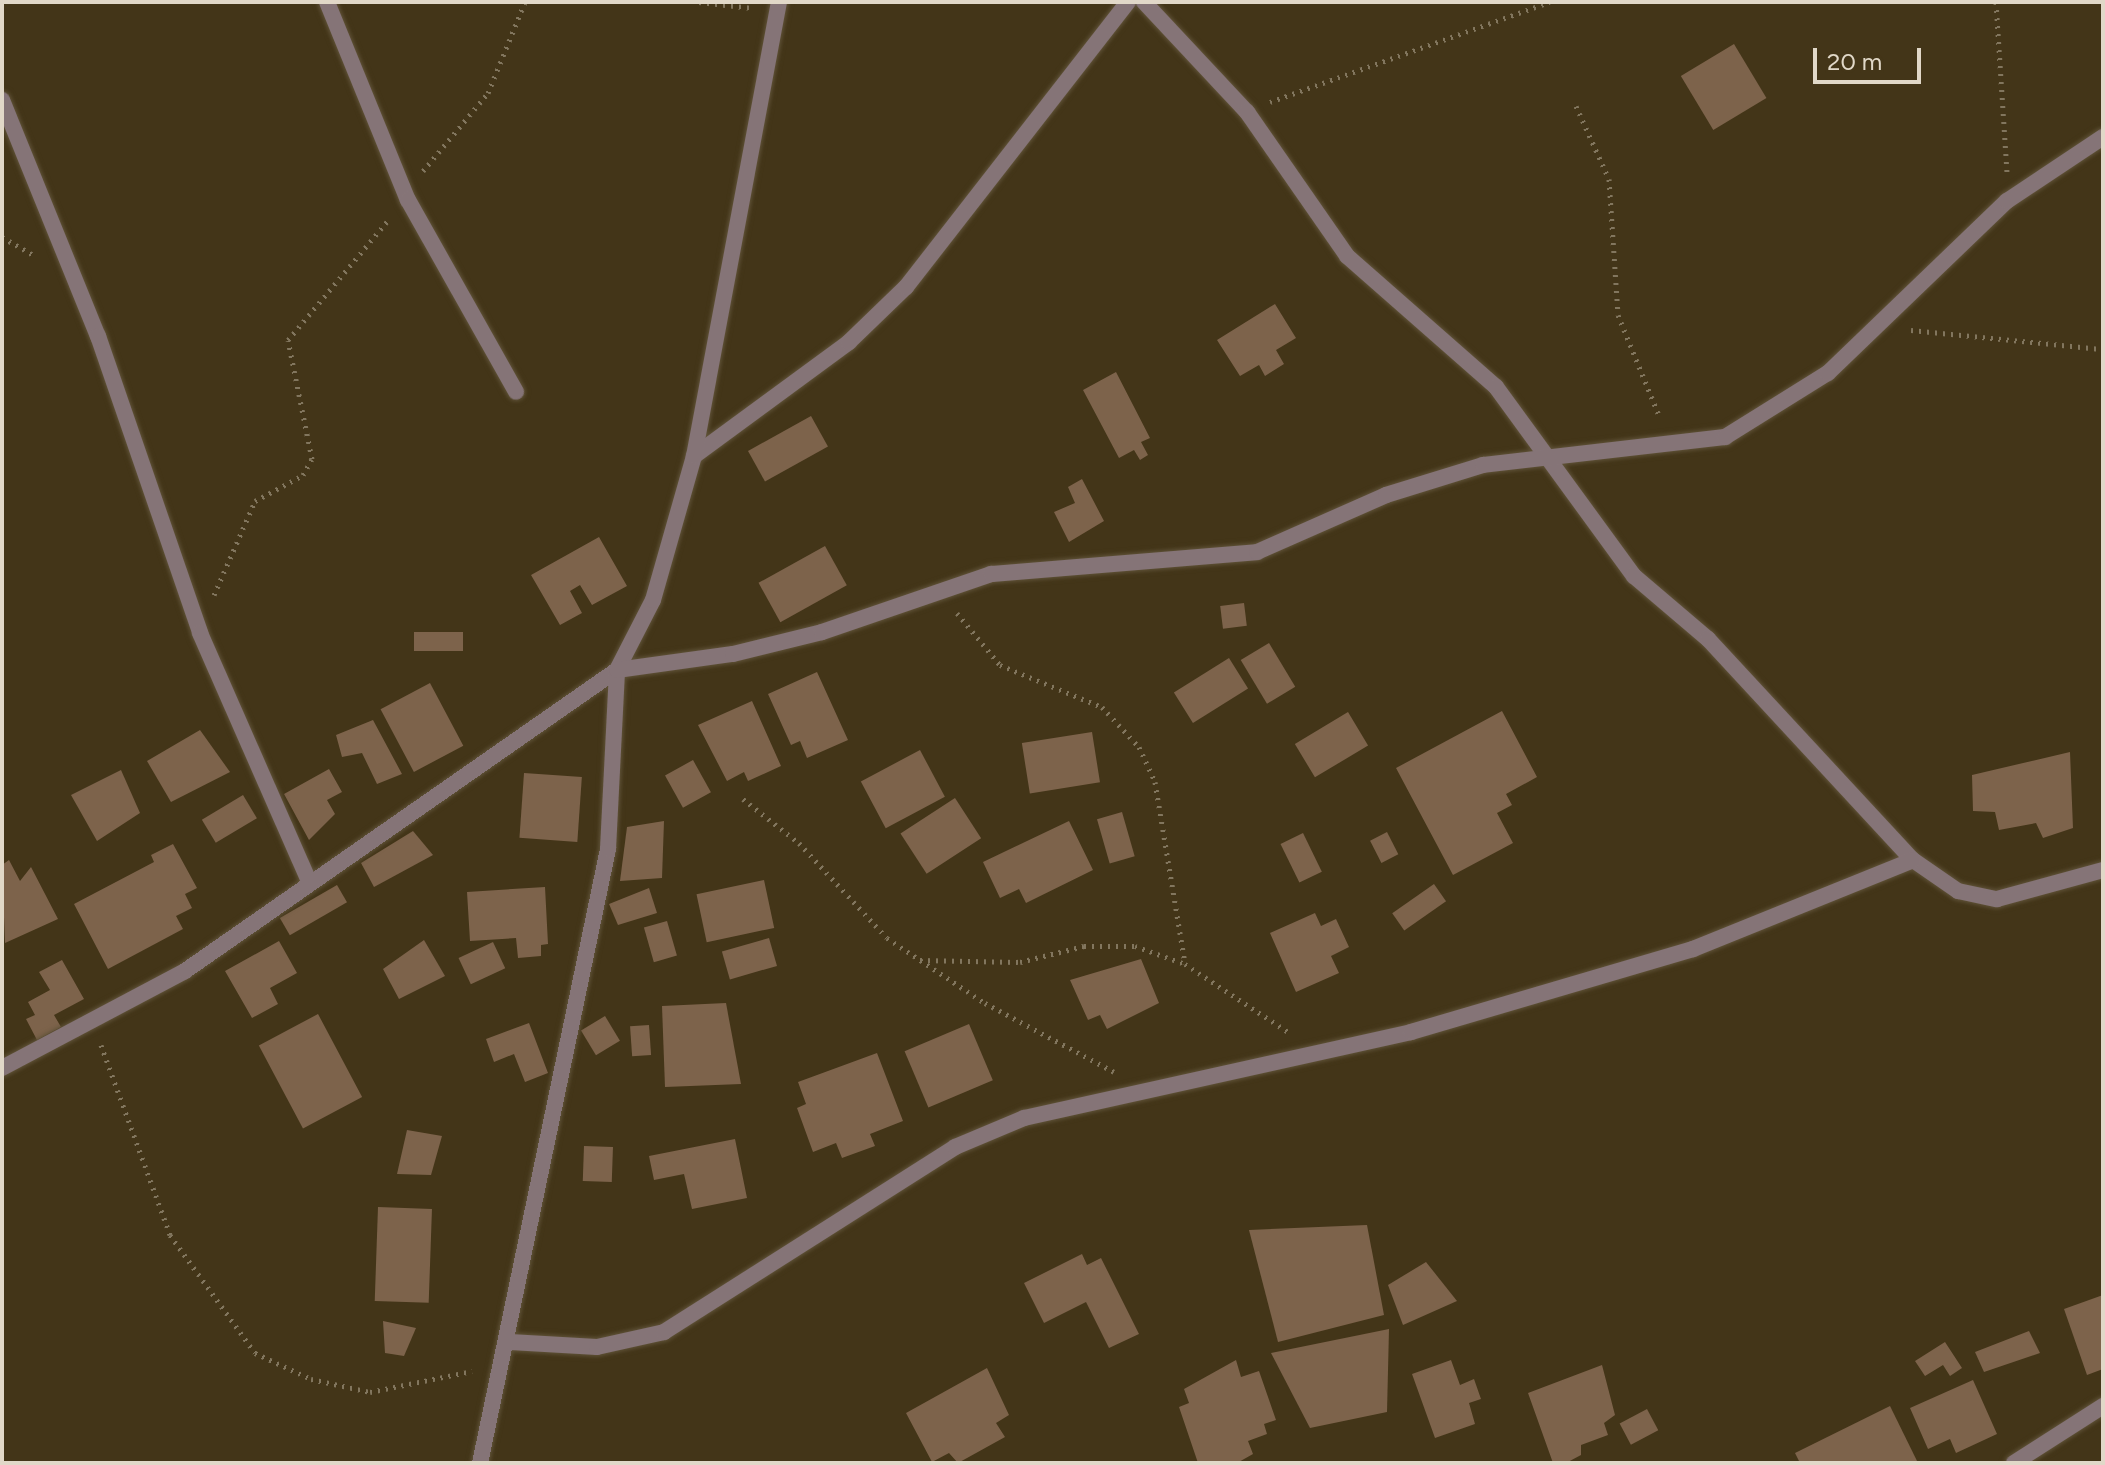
<!DOCTYPE html>
<style>
body{margin:0}
#map{position:relative;width:2105px;height:1465px;overflow:hidden;background:#433518;font-family:Figtree,sans-serif}
div>[style]{position:absolute}
.building>*{inset:0;background:#7d634b;transform-origin:0 0}
.path>*{height:5px;margin-top:-2.5px;transform-origin:0;background:repeating-linear-gradient(90deg,#82765e 0 2px,transparent 0 8px)}
.roads{filter:drop-shadow(0 0 2px #5f5238) drop-shadow(0 0 2px #5f5238)}
.street>*{height:16px;margin:-8px;padding:0 8px;transform-origin:8px;border-radius:8px;background:#857477}
span{translate:-50% -50%;white-space:nowrap;text-align:center;line-height:1.15;-webkit-text-stroke:6px #433518;paint-order:stroke}
.frame{position:absolute;inset:0;border:4px solid #e1d8c8;pointer-events:none}
.scale{position:absolute;left:1813px;top:48px;width:108px;height:36px;box-sizing:border-box;border:4px solid #e1d8c8;border-top:0;padding-left:10px;font-size:24px;line-height:28px;white-space:nowrap;color:#e1d8c8;-webkit-text-stroke:6px #433518;paint-order:stroke}
</style>
<div id="map">
<div class="building">
<i style="left:1734px;top:44px;width:63px;height:62px;rotate:59deg"></i>
<i style="clip-path:polygon(1275px 304px,1296px 338px,1276px 350px,1284px 364px,1265px 376px,1259px 365px,1240px 376px,1217px 340px)"></i>
<i style="clip-path:polygon(1116px 372px,1150px 438px,1141px 442px,1148px 455px,1140px 460px,1134px 450px,1119px 458px,1083px 390px)"></i>
<i style="left:811px;top:416px;width:35px;height:72px;rotate:61deg"></i>
<i style="clip-path:polygon(1082px 479px,1104px 521px,1069px 542px,1054px 512px,1075px 503px,1068px 487px)"></i>
<i style="clip-path:polygon(599px 537px,627px 586px,592px 605px,580px 585px,570px 591px,582px 613px,560px 625px,531px 575px)"></i>
<i style="left:825px;top:546px;width:45px;height:76px;rotate:61deg"></i>
<i style="left:1244px;top:603px;width:23px;height:24px;rotate:83deg"></i>
<i style="left:463px;top:632px;width:19px;height:49px;rotate:90deg"></i>
<i style="left:1269px;top:643px;width:51px;height:33px;rotate:59deg"></i>
<i style="left:1229px;top:658px;width:36px;height:65px;rotate:58deg"></i>
<i style="clip-path:polygon(817px 672px,848px 740px,807px 758px,800px 741px,791px 745px,768px 694px)"></i>
<i style="left:430px;top:683px;width:71px;height:56px;rotate:62deg"></i>
<i style="clip-path:polygon(752px 701px,781px 766px,748px 781px,744px 772px,727px 781px,698px 725px)"></i>
<i style="clip-path:polygon(1502px 711px,1537px 777px,1506px 794px,1512px 805px,1497px 813px,1513px 843px,1453px 875px,1396px 768px)"></i>
<i style="left:1348px;top:712px;width:39px;height:62px;rotate:59deg"></i>
<i style="clip-path:polygon(373px 720px,402px 774px,377px 784px,362px 753px,342px 757px,336px 735px)"></i>
<i style="clip-path:polygon(200px 730px,230px 772px,171px 802px,147px 761px)"></i>
<i style="left:1092px;top:732px;width:51px;height:71px;rotate:81deg"></i>
<i style="left:920px;top:750px;width:53px;height:67px;rotate:62deg"></i>
<i style="clip-path:polygon(2070px 752px,2073px 828px,2043px 838px,2036px 823px,1999px 830px,1995px 812px,1973px 811px,1972px 775px)"></i>
<i style="left:693px;top:760px;width:37px;height:32px;rotate:61deg"></i>
<i style="clip-path:polygon(329px 769px,342px 792px,327px 800px,335px 814px,309px 840px,284px 794px)"></i>
<i style="clip-path:polygon(121px 770px,140px 813px,97px 841px,71px 795px)"></i>
<i style="left:524px;top:773px;width:58px;height:65px;rotate:4deg"></i>
<i style="left:243px;top:795px;width:27px;height:48px;rotate:59deg"></i>
<i style="left:955px;top:798px;width:48px;height:65px;rotate:57deg"></i>
<i style="left:1122px;top:812px;width:46px;height:26px;rotate:74deg"></i>
<i style="clip-path:polygon(664px 821px,662px 878px,620px 881px,627px 827px)"></i>
<i style="clip-path:polygon(1069px 821px,1093px 870px,1026px 903px,1019px 889px,1000px 898px,983px 862px)"></i>
<i style="clip-path:polygon(413px 831px,433px 855px,374px 887px,361px 863px)"></i>
<i style="left:1387px;top:832px;width:25px;height:19px;rotate:63deg"></i>
<i style="left:1303px;top:833px;width:43px;height:25px;rotate:64deg"></i>
<i style="clip-path:polygon(173px 844px,197px 888px,185px 894px,192px 908px,176px 916px,183px 929px,108px 969px,74px 904px,154px 862px,151px 855px)"></i>
<i style="clip-path:polygon(9px 860px,20px 881px,31px 867px,58px 919px,5px 943px,2px 865px)"></i>
<i style="left:764px;top:880px;width:49px;height:69px;rotate:78deg"></i>
<i style="left:1434px;top:884px;width:21px;height:51px;rotate:55deg"></i>
<i style="left:337px;top:885px;width:20px;height:66px;rotate:60deg"></i>
<i style="clip-path:polygon(545px 887px,548px 944px,541px 945px,541px 956px,518px 958px,516px 938px,470px 941px,467px 892px)"></i>
<i style="clip-path:polygon(649px 888px,657px 913px,618px 925px,609px 904px)"></i>
<i style="clip-path:polygon(1315px 913px,1321px 926px,1336px 919px,1349px 947px,1331px 956px,1339px 973px,1296px 992px,1270px 933px)"></i>
<i style="left:667px;top:921px;width:36px;height:24px;rotate:74deg"></i>
<i style="left:769px;top:938px;width:29px;height:49px;rotate:74deg"></i>
<i style="clip-path:polygon(424px 940px,445px 976px,399px 999px,383px 969px)"></i>
<i style="clip-path:polygon(279px 941px,297px 973px,270px 988px,278px 1004px,252px 1018px,225px 971px)"></i>
<i style="left:493px;top:942px;width:29px;height:38px;rotate:65deg"></i>
<i style="clip-path:polygon(1141px 959px,1159px 1003px,1107px 1029px,1100px 1015px,1088px 1020px,1070px 980px)"></i>
<i style="clip-path:polygon(62px 960px,84px 999px,54px 1015px,61px 1027px,37px 1040px,26px 1019px,35px 1015px,28px 1002px,50px 990px,39px 972px)"></i>
<i style="clip-path:polygon(726px 1003px,741px 1084px,665px 1087px,662px 1006px)"></i>
<i style="left:318px;top:1014px;width:94px;height:67px;rotate:62deg"></i>
<i style="left:605px;top:1016px;width:29px;height:28px;rotate:59deg"></i>
<i style="clip-path:polygon(529px 1023px,548px 1073px,525px 1082px,514px 1054px,494px 1062px,486px 1039px)"></i>
<i style="left:969px;top:1024px;width:61px;height:70px;rotate:67deg"></i>
<i style="left:649px;top:1025px;width:30px;height:19px;rotate:86deg"></i>
<i style="clip-path:polygon(877px 1053px,903px 1121px,870px 1134px,875px 1146px,842px 1158px,836px 1143px,813px 1152px,797px 1108px,806px 1104px,798px 1082px)"></i>
<i style="clip-path:polygon(407px 1130px,442px 1136px,431px 1175px,397px 1174px)"></i>
<i style="clip-path:polygon(735px 1139px,747px 1198px,692px 1209px,684px 1174px,654px 1180px,649px 1156px)"></i>
<i style="left:584px;top:1146px;width:29px;height:35px;rotate:2deg"></i>
<i style="left:378px;top:1207px;width:54px;height:94px;rotate:2deg"></i>
<i style="clip-path:polygon(1367px 1225px,1384px 1315px,1278px 1342px,1249px 1230px)"></i>
<i style="clip-path:polygon(1082px 1254px,1087px 1265px,1101px 1258px,1139px 1334px,1109px 1348px,1086px 1302px,1044px 1323px,1024px 1283px)"></i>
<i style="clip-path:polygon(1426px 1262px,1457px 1301px,1403px 1325px,1388px 1285px)"></i>
<i style="clip-path:polygon(2103px 1295px,2103px 1369px,2087px 1375px,2064px 1309px)"></i>
<i style="clip-path:polygon(383px 1321px,416px 1328px,404px 1356px,385px 1353px)"></i>
<i style="clip-path:polygon(1389px 1329px,1387px 1412px,1310px 1428px,1271px 1353px)"></i>
<i style="clip-path:polygon(2029px 1331px,2040px 1353px,1984px 1372px,1975px 1352px)"></i>
<i style="clip-path:polygon(1945px 1342px,1962px 1368px,1950px 1376px,1943px 1365px,1925px 1376px,1915px 1361px)"></i>
<i style="clip-path:polygon(1236px 1360px,1241px 1377px,1259px 1371px,1276px 1420px,1264px 1424px,1267px 1434px,1248px 1441px,1253px 1454px,1237px 1463px,1198px 1463px,1179px 1407px,1189px 1403px,1184px 1389px)"></i>
<i style="clip-path:polygon(1451px 1360px,1460px 1385px,1474px 1379px,1481px 1399px,1469px 1403px,1475px 1424px,1435px 1438px,1412px 1374px)"></i>
<i style="clip-path:polygon(1602px 1365px,1615px 1415px,1604px 1423px,1608px 1435px,1581px 1445px,1581px 1455px,1566px 1463px,1553px 1463px,1528px 1393px)"></i>
<i style="clip-path:polygon(987px 1368px,1009px 1415px,996px 1423px,1005px 1437px,958px 1463px,949px 1453px,932px 1462px,906px 1413px)"></i>
<i style="clip-path:polygon(1973px 1380px,1997px 1434px,1956px 1453px,1950px 1439px,1928px 1449px,1910px 1408px)"></i>
<i style="clip-path:polygon(1890px 1406px,1918px 1463px,1800px 1463px,1795px 1453px)"></i>
<i style="left:1647px;top:1409px;width:24px;height:31px;rotate:62deg"></i>
</div>
<div class="path">
<i style="left:699px;top:2px;width:54px;rotate:6.3deg"></i>
<i style="left:1996px;top:2px;width:170px;rotate:86.3deg"></i>
<i style="left:1270px;top:102px;width:297px;rotate:-19.7deg"></i>
<i style="left:1576px;top:106px;width:80px;rotate:65.7deg"></i>
<i style="left:1609px;top:179px;width:136px;rotate:86.2deg"></i>
<i style="left:1618px;top:315px;width:111px;rotate:67.8deg"></i>
<i style="left:423px;top:171px;width:102px;rotate:-50.2deg"></i>
<i style="left:488px;top:93px;width:98px;rotate:-67.9deg"></i>
<i style="left:2px;top:237px;width:39px;rotate:30deg"></i>
<i style="left:1911px;top:330px;width:193px;rotate:5.7deg"></i>
<i style="left:214px;top:595px;width:103px;rotate:-66.4deg"></i>
<i style="left:255px;top:501px;width:55px;rotate:-28.4deg"></i>
<i style="left:303px;top:475px;width:18px;rotate:-61deg"></i>
<i style="left:312px;top:459px;width:121px;rotate:-101.4deg"></i>
<i style="left:288px;top:340px;width:159px;rotate:-50.1deg"></i>
<i style="left:957px;top:613px;width:67px;rotate:50.4deg"></i>
<i style="left:1000px;top:665px;width:110px;rotate:22.4deg"></i>
<i style="left:1102px;top:707px;width:54px;rotate:47.2deg"></i>
<i style="left:1139px;top:747px;width:38px;rotate:65deg"></i>
<i style="left:1155px;top:782px;width:184px;rotate:80.6deg"></i>
<i style="left:743px;top:799px;width:71px;rotate:38.2deg"></i>
<i style="left:799px;top:843px;width:129px;rotate:47.2deg"></i>
<i style="left:887px;top:938px;width:118px;rotate:33.6deg"></i>
<i style="left:985px;top:1003px;width:146px;rotate:28.1deg"></i>
<i style="left:920px;top:960px;width:100px;rotate:1.1deg"></i>
<i style="left:1020px;top:962px;width:66px;rotate:-14deg"></i>
<i style="left:1084px;top:946px;width:51px"></i>
<i style="left:1135px;top:946px;width:53px;rotate:19.8deg"></i>
<i style="left:1185px;top:964px;width:123px;rotate:33.4deg"></i>
<i style="left:101px;top:1045px;width:202px;rotate:70deg"></i>
<i style="left:170px;top:1235px;width:145px;rotate:54.2deg"></i>
<i style="left:255px;top:1353px;width:62px;rotate:24.9deg"></i>
<i style="left:311px;top:1379px;width:60px;rotate:12.4deg"></i>
<i style="left:370px;top:1392px;width:104px;rotate:-11.6deg"></i>
</div>
<div class="roads">
<div class="street">
<i style="left:327px;top:2px;width:214px;rotate:67.8deg"></i>
<i style="left:408px;top:200px;width:220px;rotate:60.6deg"></i>
<i style="left:1144px;top:2px;width:151px;rotate:46.9deg"></i>
<i style="left:1247px;top:112px;width:175px;rotate:55.2deg"></i>
<i style="left:1347px;top:256px;width:198px;rotate:41.3deg"></i>
<i style="left:1496px;top:387px;width:234px;rotate:53.9deg"></i>
<i style="left:1634px;top:576px;width:97px;rotate:40.4deg"></i>
<i style="left:1708px;top:639px;width:301px;rotate:47.2deg"></i>
<i style="left:1913px;top:860px;width:55px;rotate:34.6deg"></i>
<i style="left:1958px;top:891px;width:40px;rotate:12deg"></i>
<i style="left:1997px;top:899px;width:110px;rotate:-15.3deg"></i>
<i style="left:2px;top:100px;width:255px;rotate:67.9deg"></i>
<i style="left:98px;top:336px;width:314px;rotate:71deg"></i>
<i style="left:200px;top:633px;width:273px;rotate:66.3deg"></i>
<i style="left:694px;top:456px;width:192px;rotate:-36.3deg"></i>
<i style="left:849px;top:342px;width:79px;rotate:-44deg"></i>
<i style="left:906px;top:287px;width:361px;rotate:-52.1deg"></i>
<i style="left:2px;top:1068px;width:207px;rotate:-27.9deg"></i>
<i style="left:185px;top:971px;width:527px;rotate:-34.87deg"></i>
<i style="left:617px;top:670px;width:79px;rotate:-62.8deg"></i>
<i style="left:653px;top:600px;width:150px;rotate:-74.1deg"></i>
<i style="left:694px;top:456px;width:462px;rotate:-79.4deg"></i>
<i style="left:510px;top:1342px;width:87px;rotate:3.3deg"></i>
<i style="left:597px;top:1347px;width:69px;rotate:-12.6deg"></i>
<i style="left:664px;top:1332px;width:345px;rotate:-32.4deg"></i>
<i style="left:955px;top:1147px;width:75px;rotate:-22.8deg"></i>
<i style="left:1024px;top:1118px;width:396px;rotate:-12.5deg"></i>
<i style="left:1411px;top:1032px;width:294px;rotate:-16.4deg"></i>
<i style="left:1693px;top:949px;width:237px;rotate:-22deg"></i>
<i style="left:480px;top:1463px;width:627px;rotate:-78.22deg"></i>
<i style="left:608px;top:849px;width:179px;rotate:-87.1deg"></i>
<i style="left:617px;top:670px;width:117px;rotate:-7.9deg"></i>
<i style="left:733px;top:654px;width:92px;rotate:-13.9deg"></i>
<i style="left:822px;top:632px;width:179px;rotate:-18.9deg"></i>
<i style="left:991px;top:574px;width:267px;rotate:-4.7deg"></i>
<i style="left:1257px;top:552px;width:141px;rotate:-23.8deg"></i>
<i style="left:1386px;top:495px;width:102px;rotate:-17.2deg"></i>
<i style="left:1483px;top:465px;width:244px;rotate:-6.6deg"></i>
<i style="left:1725px;top:437px;width:121px;rotate:-31.9deg"></i>
<i style="left:1828px;top:373px;width:248px;rotate:-43.9deg"></i>
<i style="left:2007px;top:201px;width:115px;rotate:-33.7deg"></i>
<i style="left:2014px;top:1463px;width:106px;rotate:-32.6deg"></i>
</div>
</div>
<div class="frame"></div>
<div class="scale">20 m</div>
</div>
